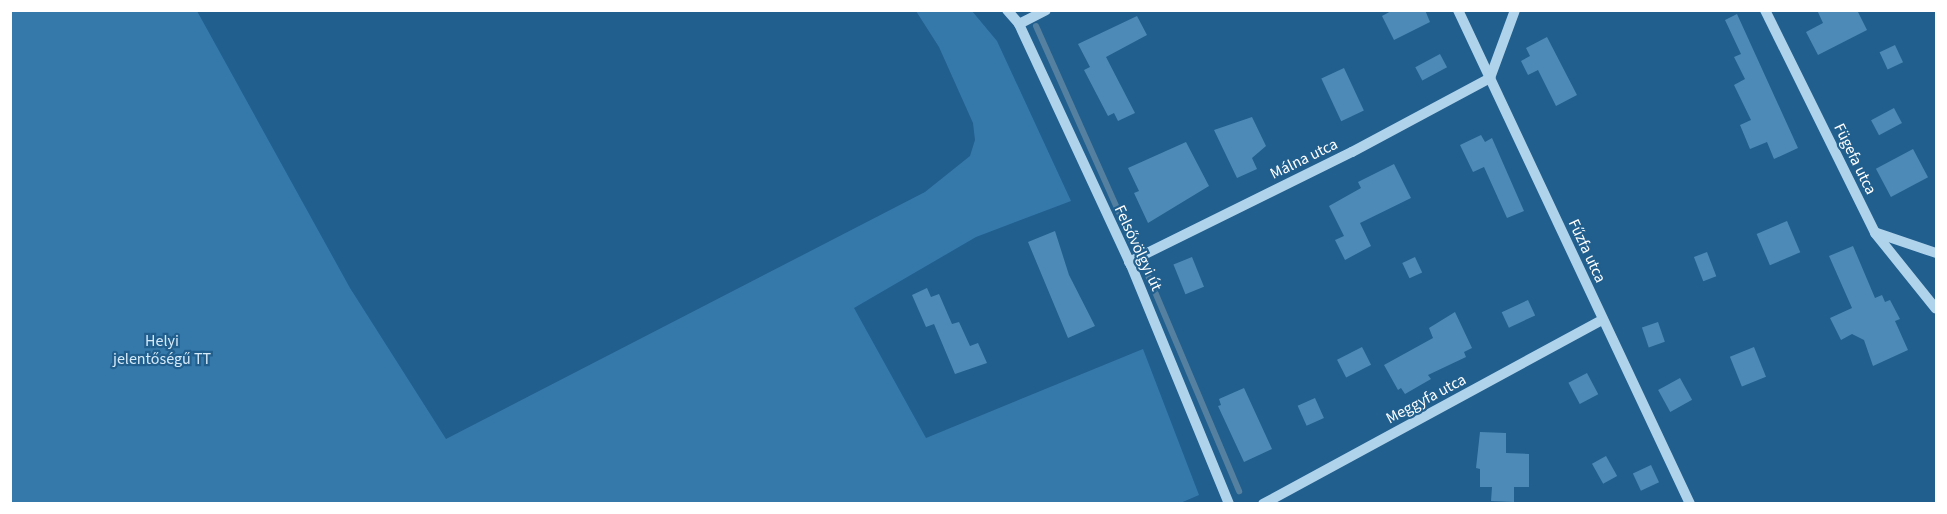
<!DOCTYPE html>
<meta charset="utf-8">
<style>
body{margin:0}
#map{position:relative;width:1947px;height:514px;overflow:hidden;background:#215f8e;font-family:"Source Sans 3",sans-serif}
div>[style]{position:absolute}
.green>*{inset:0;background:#3579ab}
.stream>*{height:6px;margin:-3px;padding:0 3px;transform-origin:3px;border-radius:3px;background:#5680a0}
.building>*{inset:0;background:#4e8ab7;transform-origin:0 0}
.minor>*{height:10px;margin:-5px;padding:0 5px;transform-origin:5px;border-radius:5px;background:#b0d3ec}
span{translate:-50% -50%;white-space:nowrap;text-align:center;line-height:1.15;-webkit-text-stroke:4.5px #215f8e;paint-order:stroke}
.street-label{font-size:16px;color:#fff}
.park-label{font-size:16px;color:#d6eaf9}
.frame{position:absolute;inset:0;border:12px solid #fff;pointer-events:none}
</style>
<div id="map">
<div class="green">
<i style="clip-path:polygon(10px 11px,197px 11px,350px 288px,446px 439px,925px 192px,970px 156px,975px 140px,973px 123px,939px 47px,916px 11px,972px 11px,997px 41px,1071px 201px,976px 237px,854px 308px,926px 438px,1143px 349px,1199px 495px,1178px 504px,11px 503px)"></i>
</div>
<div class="stream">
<i style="left:1036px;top:26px;width:236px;rotate:66deg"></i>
<i style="left:1147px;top:273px;width:237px;rotate:67.1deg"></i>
</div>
<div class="building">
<i style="clip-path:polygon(1393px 10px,1425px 10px,1430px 22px,1394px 40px,1382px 16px)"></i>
<i style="clip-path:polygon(1817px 10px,1857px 10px,1867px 30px,1818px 55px,1806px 32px,1823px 23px)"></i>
<i style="clip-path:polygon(1737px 14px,1798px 148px,1774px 159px,1767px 142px,1750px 149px,1740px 125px,1751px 120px,1734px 85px,1745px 79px,1734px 57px,1741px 54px,1725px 20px)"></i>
<i style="clip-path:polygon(1137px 16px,1147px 35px,1106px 57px,1135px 113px,1118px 121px,1114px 113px,1108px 116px,1084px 70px,1090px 67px,1078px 44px)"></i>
<i style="clip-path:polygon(1547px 37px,1577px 95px,1556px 106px,1538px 70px,1528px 75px,1521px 61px,1530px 56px,1526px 48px)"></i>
<i style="left:1895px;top:45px;width:19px;height:17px;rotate:65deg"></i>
<i style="left:1440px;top:54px;width:15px;height:28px;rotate:62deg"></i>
<i style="left:1344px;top:68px;width:47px;height:25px;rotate:65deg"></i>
<i style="left:1894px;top:108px;width:17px;height:26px;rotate:62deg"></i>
<i style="clip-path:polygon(1252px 117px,1266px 146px,1252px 158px,1257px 169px,1237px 178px,1214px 130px)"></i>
<i style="clip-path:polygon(1481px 135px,1485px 142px,1492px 138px,1524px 211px,1507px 218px,1484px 167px,1473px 172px,1460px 145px)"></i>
<i style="clip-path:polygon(1186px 142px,1209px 186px,1148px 223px,1134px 193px,1139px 191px,1128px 168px)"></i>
<i style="left:1913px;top:149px;width:32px;height:42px;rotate:62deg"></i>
<i style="clip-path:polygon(1394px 164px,1411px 198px,1360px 223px,1371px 246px,1345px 260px,1335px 240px,1344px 236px,1329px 206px,1361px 188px,1358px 182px)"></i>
<i style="left:1787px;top:221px;width:34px;height:33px;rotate:67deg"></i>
<i style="clip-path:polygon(1055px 231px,1069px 275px,1095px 326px,1068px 338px,1028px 242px)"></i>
<i style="clip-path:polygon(1853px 246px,1875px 298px,1882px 295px,1885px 302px,1890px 300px,1900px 319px,1895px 321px,1908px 350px,1873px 366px,1864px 340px,1852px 334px,1841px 340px,1830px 318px,1852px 308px,1829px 256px)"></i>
<i style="left:1707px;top:252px;width:26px;height:14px;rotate:69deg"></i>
<i style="left:1192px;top:257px;width:32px;height:20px;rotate:68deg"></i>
<i style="left:1415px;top:257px;width:17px;height:14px;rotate:65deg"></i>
<i style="clip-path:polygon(927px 288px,931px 297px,939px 294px,952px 324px,959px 322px,970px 346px,978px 343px,987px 363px,955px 374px,934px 324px,926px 327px,912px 295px)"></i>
<i style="left:1528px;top:300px;width:17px;height:29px;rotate:65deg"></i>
<i style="clip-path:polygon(1455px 312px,1472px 348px,1464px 352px,1466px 357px,1428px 375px,1431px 379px,1405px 394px,1401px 388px,1398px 390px,1384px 365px,1433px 338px,1429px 328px)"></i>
<i style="left:1658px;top:322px;width:21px;height:17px;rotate:71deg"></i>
<i style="left:1362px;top:347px;width:20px;height:28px;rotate:63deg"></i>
<i style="left:1754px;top:347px;width:32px;height:26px;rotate:68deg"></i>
<i style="left:1587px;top:373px;width:24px;height:21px;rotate:62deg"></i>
<i style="left:1680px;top:378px;width:25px;height:25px;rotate:61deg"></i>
<i style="clip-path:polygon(1244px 388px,1272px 449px,1244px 462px,1218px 406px,1221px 405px,1219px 399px)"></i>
<i style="left:1315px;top:398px;width:22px;height:19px;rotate:66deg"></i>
<i style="clip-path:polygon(1480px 432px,1506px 433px,1506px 453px,1529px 454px,1529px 487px,1514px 487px,1514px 502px,1491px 501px,1492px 487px,1480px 487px,1480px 469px,1476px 468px)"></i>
<i style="left:1606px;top:456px;width:23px;height:16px;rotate:61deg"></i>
<i style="left:1651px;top:465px;width:19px;height:20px;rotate:65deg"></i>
</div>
<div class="minor">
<i style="left:1007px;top:10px;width:18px;rotate:49deg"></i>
<i style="left:1019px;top:24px;width:266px;rotate:65.1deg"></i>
<i style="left:1131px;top:265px;width:258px;rotate:67.7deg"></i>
<i style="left:1458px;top:10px;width:546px;rotate:64.84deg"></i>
<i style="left:1765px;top:10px;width:249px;rotate:63.7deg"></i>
<i style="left:1875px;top:233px;width:97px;rotate:51.2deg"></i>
<i style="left:1019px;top:24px;width:30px;rotate:-27deg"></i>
<i style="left:1877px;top:233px;width:62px;rotate:18.7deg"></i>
<i style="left:1129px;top:262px;width:249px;rotate:-26.3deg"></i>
<i style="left:1352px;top:152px;width:157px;rotate:-28.2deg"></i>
<i style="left:1490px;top:78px;width:72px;rotate:-69.8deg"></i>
<i style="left:1263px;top:504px;width:386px;rotate:-28.5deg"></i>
</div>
<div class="street-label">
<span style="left:1304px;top:159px;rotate:-26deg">Málna utca</span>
<span style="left:1855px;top:159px;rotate:64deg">Fügefa utca</span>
<span style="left:1138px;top:248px;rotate:65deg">Felsővölgyi út</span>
<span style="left:1587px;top:251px;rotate:65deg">Fűzfa utca</span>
<span style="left:1426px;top:399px;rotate:-28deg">Meggyfa utca</span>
</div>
<div class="park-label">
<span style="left:162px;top:350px">Helyi<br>jelentőségű TT</span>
</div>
<div class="frame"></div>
</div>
